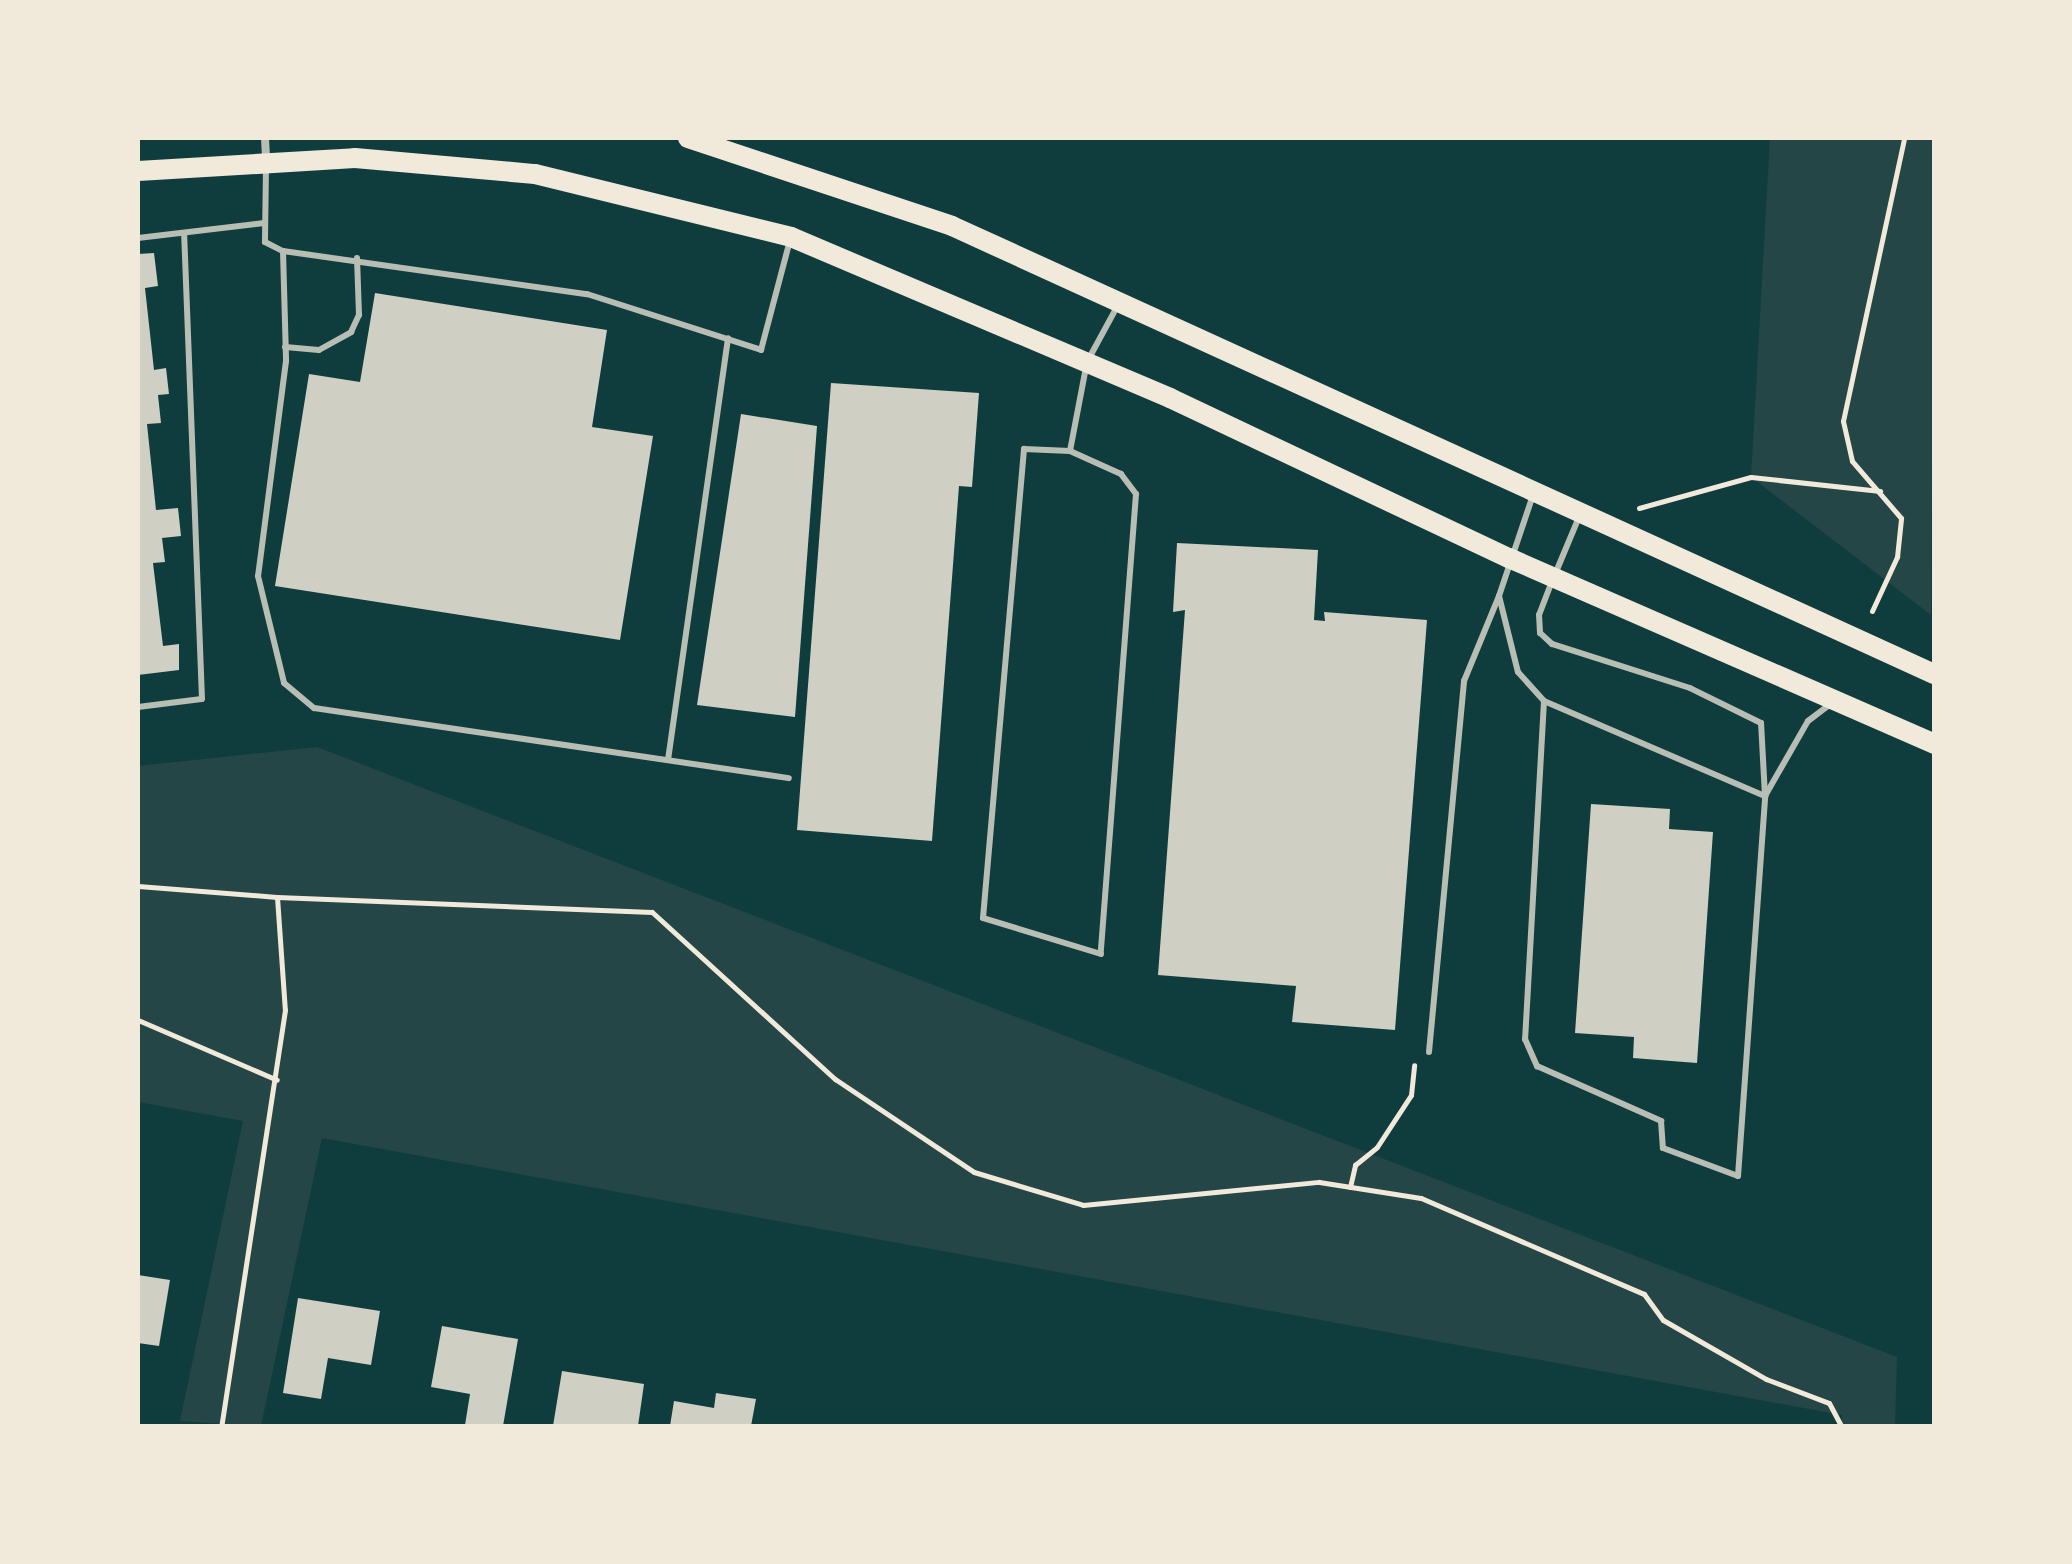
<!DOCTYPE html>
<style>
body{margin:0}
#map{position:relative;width:2072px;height:1564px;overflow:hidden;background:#0f3d3e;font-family:Manrope,sans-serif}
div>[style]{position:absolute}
.green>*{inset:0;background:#244646}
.building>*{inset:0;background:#cfcfc3}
.path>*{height:5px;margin:-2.5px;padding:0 2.5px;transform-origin:2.5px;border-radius:2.5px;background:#f1e9da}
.service>*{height:6px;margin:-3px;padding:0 3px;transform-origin:3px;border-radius:3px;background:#b8beb3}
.minor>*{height:8px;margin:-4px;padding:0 4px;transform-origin:4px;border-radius:4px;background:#b8beb3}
.primary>*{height:20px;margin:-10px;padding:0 10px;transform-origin:10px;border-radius:10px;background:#f1e9da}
span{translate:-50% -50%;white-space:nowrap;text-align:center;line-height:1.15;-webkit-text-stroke:6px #f1e9da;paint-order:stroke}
.frame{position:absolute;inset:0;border:140px solid #f1e9da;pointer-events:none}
</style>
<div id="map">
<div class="green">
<i style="clip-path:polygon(1770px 138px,1934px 138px,1931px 615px,1751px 477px)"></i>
<i style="clip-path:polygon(317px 747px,1897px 1357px,1895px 1426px,1842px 1426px,1842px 1415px,322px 1138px,261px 1426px,180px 1421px,243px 1121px,138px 1102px,138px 766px)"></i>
</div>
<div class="building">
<i style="clip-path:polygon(154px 253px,158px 286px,145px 288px,154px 370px,166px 368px,169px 394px,158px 395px,161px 423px,147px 424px,156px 510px,178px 508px,181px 536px,162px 538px,165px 562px,153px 563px,163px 646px,179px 644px,179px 670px,138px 675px,138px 254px)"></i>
<i style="clip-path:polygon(375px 293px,607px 330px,592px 427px,653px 436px,620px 640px,275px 586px,309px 374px,360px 382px)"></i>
<i style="clip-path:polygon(831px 383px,979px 393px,972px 487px,959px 486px,932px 841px,797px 830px)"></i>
<i style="clip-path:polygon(741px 414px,817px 426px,795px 717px,697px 705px)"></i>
<i style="clip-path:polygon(1177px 543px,1318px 550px,1314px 620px,1325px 621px,1324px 612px,1427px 620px,1395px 1030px,1292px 1022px,1296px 986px,1158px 975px,1185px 610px,1173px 612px)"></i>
<i style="clip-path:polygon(1591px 804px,1670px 809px,1669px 829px,1713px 832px,1697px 1063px,1633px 1058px,1634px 1037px,1575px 1033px)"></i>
<i style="clip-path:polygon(138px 1275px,170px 1280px,159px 1346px,138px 1343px)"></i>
<i style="clip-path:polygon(298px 1298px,380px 1311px,371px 1365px,328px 1358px,321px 1399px,283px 1393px)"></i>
<i style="clip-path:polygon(442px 1326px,518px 1339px,503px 1426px,465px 1425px,470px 1394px,431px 1387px)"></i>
<i style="clip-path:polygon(562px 1371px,644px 1384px,638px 1426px,553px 1426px)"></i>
<i style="clip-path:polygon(716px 1393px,756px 1399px,751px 1426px,670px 1426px,674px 1401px,714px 1408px)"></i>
</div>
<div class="path">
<i style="left:1639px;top:508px;width:116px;rotate:-15.5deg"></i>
<i style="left:1751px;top:477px;width:130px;rotate:6.2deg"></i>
<i style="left:1872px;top:611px;width:60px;rotate:-65.2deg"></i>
<i style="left:1897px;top:557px;width:39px;rotate:-84deg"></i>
<i style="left:1901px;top:518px;width:75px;rotate:-130.7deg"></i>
<i style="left:1852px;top:461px;width:41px;rotate:-102.7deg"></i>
<i style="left:1843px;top:421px;width:289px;rotate:-77.8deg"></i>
<i style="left:138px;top:886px;width:139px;rotate:4.5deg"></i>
<i style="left:277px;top:897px;width:113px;rotate:86deg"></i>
<i style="left:285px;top:1010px;width:421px;rotate:98.7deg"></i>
<i style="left:277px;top:897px;width:375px;rotate:2.3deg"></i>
<i style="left:652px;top:912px;width:248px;rotate:42.4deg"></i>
<i style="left:835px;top:1079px;width:167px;rotate:33.8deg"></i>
<i style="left:974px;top:1172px;width:114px;rotate:16.8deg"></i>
<i style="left:1083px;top:1205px;width:237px;rotate:-5.6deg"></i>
<i style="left:1319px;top:1182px;width:103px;rotate:8.9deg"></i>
<i style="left:1421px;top:1198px;width:243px;rotate:23.3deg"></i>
<i style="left:1644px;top:1294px;width:32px;rotate:54deg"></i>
<i style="left:1663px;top:1320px;width:119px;rotate:29.8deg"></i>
<i style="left:1766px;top:1379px;width:67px;rotate:20.9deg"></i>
<i style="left:1829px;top:1403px;width:26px;rotate:62deg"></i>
<i style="left:138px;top:1020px;width:151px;rotate:23.3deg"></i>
<i style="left:1350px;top:1187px;width:23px;rotate:-77deg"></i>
<i style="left:1355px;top:1165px;width:28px;rotate:-39deg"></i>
<i style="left:1377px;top:1147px;width:62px;rotate:-56.8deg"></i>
<i style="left:1411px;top:1095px;width:30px;rotate:-84deg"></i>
</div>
<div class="service">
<i style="left:266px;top:167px;width:75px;rotate:90.8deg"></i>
<i style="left:265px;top:242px;width:20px;rotate:27deg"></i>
<i style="left:283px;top:251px;width:110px;rotate:88.4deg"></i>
<i style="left:286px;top:361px;width:217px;rotate:97.4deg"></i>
<i style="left:258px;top:576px;width:110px;rotate:76.3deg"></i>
<i style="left:284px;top:683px;width:39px;rotate:40deg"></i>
<i style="left:314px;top:708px;width:480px;rotate:8.4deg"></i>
<i style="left:138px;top:238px;width:127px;rotate:-6.8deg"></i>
<i style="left:283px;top:251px;width:307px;rotate:8.1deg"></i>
<i style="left:587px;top:294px;width:183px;rotate:17.8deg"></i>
<i style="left:761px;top:350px;width:114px;rotate:-75.2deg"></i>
<i style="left:285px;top:347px;width:34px;rotate:5deg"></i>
<i style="left:319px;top:350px;width:37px;rotate:-29deg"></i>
<i style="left:351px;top:332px;width:19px;rotate:-65deg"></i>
<i style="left:359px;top:315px;width:57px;rotate:-92deg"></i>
<i style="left:1070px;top:451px;width:56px;rotate:24.3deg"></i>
<i style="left:1121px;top:474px;width:25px;rotate:53deg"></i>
<i style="left:1136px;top:494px;width:461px;rotate:94.4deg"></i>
<i style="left:1101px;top:954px;width:123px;rotate:-163deg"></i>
<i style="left:983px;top:918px;width:471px;rotate:-85deg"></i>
<i style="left:1024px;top:449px;width:46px;rotate:2.5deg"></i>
<i style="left:1070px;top:451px;width:91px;rotate:-79.2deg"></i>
<i style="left:1087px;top:362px;width:65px;rotate:-61.5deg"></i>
<i style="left:1533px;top:495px;width:107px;rotate:108.6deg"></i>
<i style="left:1499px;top:596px;width:78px;rotate:76deg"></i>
<i style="left:1518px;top:672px;width:39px;rotate:48deg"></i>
<i style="left:1544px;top:701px;width:241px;rotate:23.3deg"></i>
<i style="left:1765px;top:796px;width:73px;rotate:-93.1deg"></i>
<i style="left:1761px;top:723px;width:79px;rotate:-153.8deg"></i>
<i style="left:1690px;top:688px;width:145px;rotate:-162.3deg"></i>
<i style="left:1552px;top:644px;width:16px;rotate:-137deg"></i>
<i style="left:1540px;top:633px;width:18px;rotate:-93deg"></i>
<i style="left:1539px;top:615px;width:34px;rotate:-69deg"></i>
<i style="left:1556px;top:572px;width:60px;rotate:-67.3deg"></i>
<i style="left:1544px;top:701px;width:339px;rotate:93.2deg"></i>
<i style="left:1525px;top:1039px;width:30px;rotate:66deg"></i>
<i style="left:1537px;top:1066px;width:136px;rotate:23.9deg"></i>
<i style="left:1661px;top:1121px;width:27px;rotate:86deg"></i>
<i style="left:1663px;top:1148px;width:80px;rotate:20.5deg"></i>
<i style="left:1738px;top:1176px;width:381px;rotate:-85.9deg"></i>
<i style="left:1765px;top:796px;width:86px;rotate:-60.2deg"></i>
<i style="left:1808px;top:721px;width:30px;rotate:-37deg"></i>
<i style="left:138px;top:707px;width:64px;rotate:-7.1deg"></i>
<i style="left:202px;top:699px;width:466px;rotate:-92.2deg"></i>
<i style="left:668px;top:760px;width:426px;rotate:-81.9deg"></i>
<i style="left:1429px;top:1052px;width:373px;rotate:-84.6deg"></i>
<i style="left:1464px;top:681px;width:92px;rotate:-67.6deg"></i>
</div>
<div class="minor">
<i style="left:265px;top:138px;width:22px;rotate:87deg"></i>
</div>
<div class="primary">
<i style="left:688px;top:138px;width:278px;rotate:18.4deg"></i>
<i style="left:952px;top:226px;width:1079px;rotate:24.52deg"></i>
<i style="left:138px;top:171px;width:217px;rotate:-3.4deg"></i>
<i style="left:355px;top:158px;width:181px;rotate:5.1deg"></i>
<i style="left:535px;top:174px;width:264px;rotate:13.8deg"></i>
<i style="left:791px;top:237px;width:412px;rotate:23deg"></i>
<i style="left:1170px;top:398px;width:375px;rotate:25.3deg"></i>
<i style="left:1509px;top:558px;width:464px;rotate:23.6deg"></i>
</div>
<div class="frame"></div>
</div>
